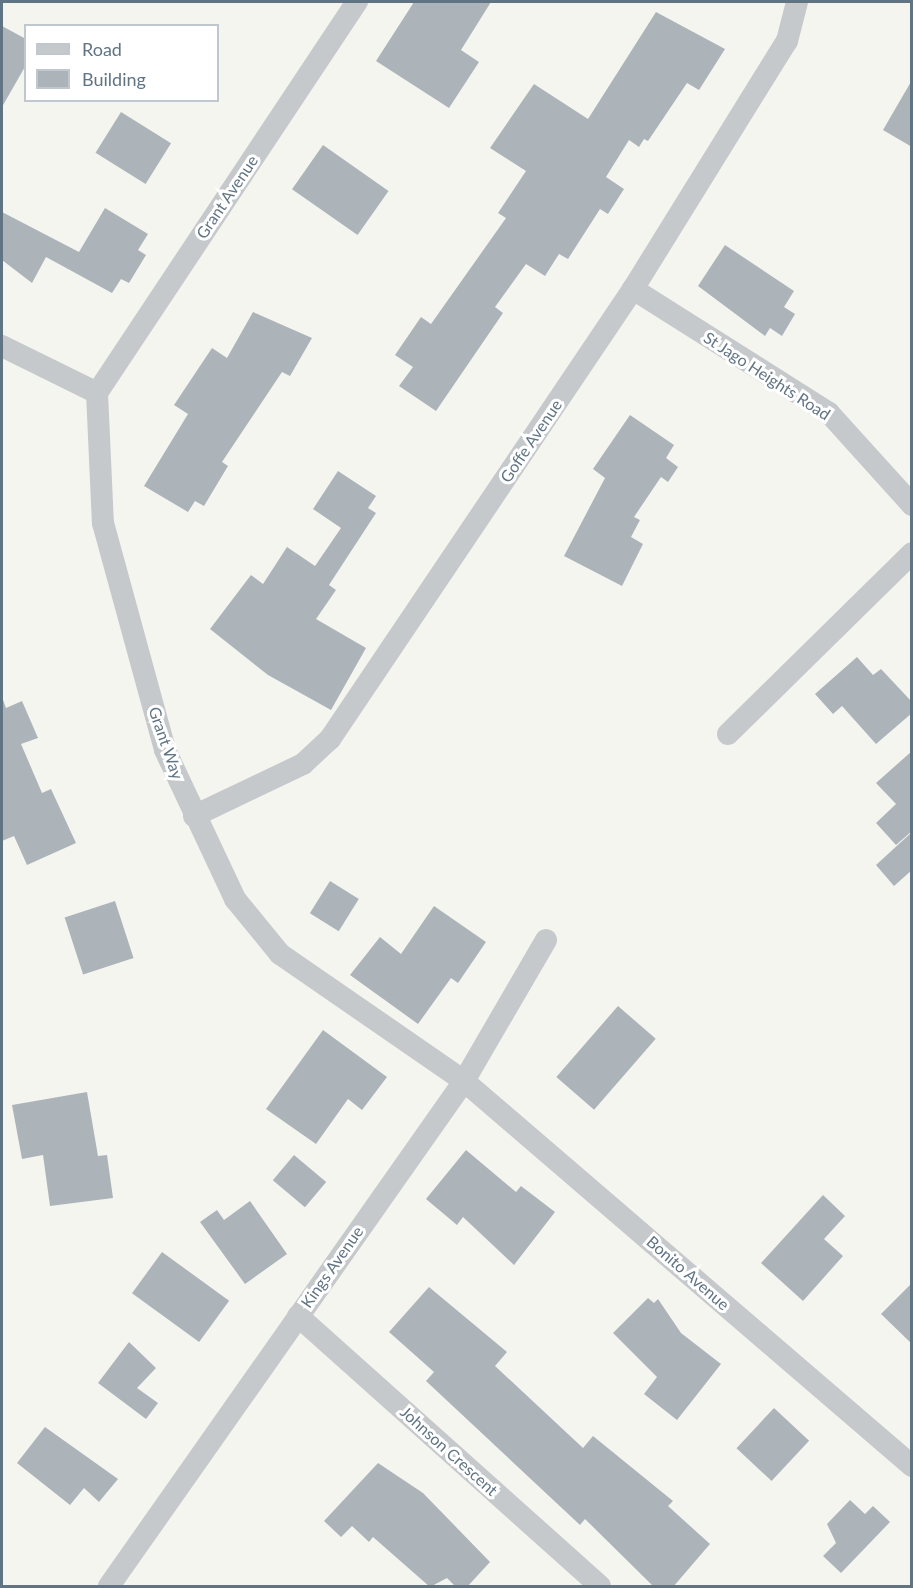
<!DOCTYPE html>
<style>
body{margin:0}
#map{position:relative;width:913px;height:1588px;overflow:hidden;background:#f5f5f0;font-family:Lato,sans-serif}
div>[style]{position:absolute}
.building>*{inset:0;background:#acb4b9;transform-origin:0 0}
.minor>*{height:22px;margin:-11px;padding:0 11px;transform-origin:11px;border-radius:11px;background:#c6c9cc}
span{translate:-50% -50%;white-space:nowrap;text-align:center;line-height:1.15;-webkit-text-stroke:6px #fff;paint-order:stroke}
.street-label{font-size:16px;color:#617484}
.frame{position:absolute;inset:0;border:3px solid #617484;pointer-events:none}
.legend{position:absolute;left:24px;top:24px;width:195px;height:78px;box-sizing:border-box;background:#fff;border:2px solid #c0c7ce;margin:0;padding:8px 10px;list-style:none;font-size:18px;color:#617484}
.legend li{display:flex;align-items:center;gap:12px;height:30px}
.legend b{width:30px;border:2px solid #c0c7ce}
</style>
<div id="map">
<div class="building">
<i style="clip-path:polygon(414px 2px,491px 2px,461px 50px,479px 62px,449px 108px,376px 61px)"></i>
<i style="clip-path:polygon(656px 12px,725px 49px,699px 90px,687px 83px,648px 141px,644px 139px,639px 147px,629px 140px,606px 177px,624px 189px,608px 214px,600px 209px,568px 259px,559px 254px,545px 276px,526px 264px,495px 307px,503px 313px,436px 411px,399px 386px,413px 367px,395px 355px,421px 317px,431px 324px,506px 218px,498px 213px,526px 171px,490px 148px,534px 84px,588px 119px)"></i>
<i style="clip-path:polygon(2px 26px,26px 39px,26px 65px,2px 107px)"></i>
<i style="clip-path:polygon(912px 80px,912px 147px,883px 130px)"></i>
<i style="left:121px;top:112px;width:59px;height:48px;rotate:32deg"></i>
<i style="left:323px;top:145px;width:80px;height:54px;rotate:35deg"></i>
<i style="clip-path:polygon(105px 208px,148px 234px,138px 250px,146px 255px,129px 283px,121px 279px,112px 293px,46px 257px,32px 283px,2px 260px,2px 212px,79px 252px)"></i>
<i style="clip-path:polygon(725px 245px,794px 291px,784px 307px,795px 314px,782px 336px,770px 328px,765px 336px,698px 286px)"></i>
<i style="clip-path:polygon(253px 312px,312px 338px,290px 376px,282px 372px,222px 462px,228px 466px,204px 506px,195px 501px,188px 512px,144px 486px,188px 414px,174px 405px,212px 348px,227px 358px)"></i>
<i style="clip-path:polygon(630px 415px,674px 445px,666px 458px,678px 467px,668px 482px,661px 477px,634px 517px,640px 520px,631px 537px,643px 544px,622px 586px,564px 556px,605px 478px,593px 469px)"></i>
<i style="clip-path:polygon(338px 471px,376px 496px,368px 508px,376px 513px,329px 585px,336px 590px,316px 619px,366px 648px,331px 710px,268px 675px,210px 629px,251px 575px,263px 584px,287px 547px,315px 566px,341px 528px,313px 509px)"></i>
<i style="clip-path:polygon(857px 657px,873px 675px,881px 669px,912px 702px,912px 713px,876px 744px,842px 706px,833px 714px,815px 694px)"></i>
<i style="clip-path:polygon(2px 697px,6px 708px,22px 701px,38px 738px,21px 744px,42px 793px,51px 789px,76px 843px,27px 865px,14px 836px,2px 841px)"></i>
<i style="clip-path:polygon(912px 751px,912px 831px,896px 845px,876px 823px,896px 804px,876px 783px)"></i>
<i style="clip-path:polygon(912px 832px,912px 870px,894px 886px,876px 865px)"></i>
<i style="left:330px;top:881px;width:34px;height:38px;rotate:32deg"></i>
<i style="left:115px;top:901px;width:60px;height:53px;rotate:72deg"></i>
<i style="clip-path:polygon(434px 906px,486px 942px,458px 983px,451px 978px,418px 1024px,350px 975px,380px 937px,401px 954px)"></i>
<i style="left:618px;top:1006px;width:50px;height:94px;rotate:41deg"></i>
<i style="clip-path:polygon(323px 1030px,387px 1077px,362px 1110px,348px 1099px,316px 1144px,266px 1109px)"></i>
<i style="clip-path:polygon(87px 1092px,98px 1156px,107px 1155px,113px 1198px,50px 1206px,43px 1155px,22px 1159px,12px 1105px)"></i>
<i style="clip-path:polygon(466px 1150px,516px 1192px,521px 1186px,555px 1212px,514px 1265px,463px 1217px,457px 1225px,426px 1199px)"></i>
<i style="left:294px;top:1155px;width:42px;height:33px;rotate:40deg"></i>
<i style="clip-path:polygon(823px 1195px,845px 1216px,824px 1239px,843px 1256px,803px 1301px,761px 1263px)"></i>
<i style="clip-path:polygon(250px 1201px,287px 1254px,245px 1284px,200px 1222px,217px 1210px,224px 1220px)"></i>
<i style="left:162px;top:1252px;width:83px;height:51px;rotate:36deg"></i>
<i style="clip-path:polygon(912px 1283px,912px 1344px,881px 1314px)"></i>
<i style="clip-path:polygon(429px 1287px,507px 1352px,495px 1366px,583px 1448px,593px 1436px,673px 1501px,668px 1506px,710px 1544px,673px 1587px,654px 1587px,585px 1519px,580px 1525px,426px 1381px,434px 1372px,389px 1332px)"></i>
<i style="clip-path:polygon(648px 1298px,654px 1303px,658px 1299px,681px 1333px,721px 1364px,677px 1420px,644px 1394px,657px 1377px,613px 1333px)"></i>
<i style="clip-path:polygon(129px 1342px,156px 1368px,137px 1388px,158px 1403px,146px 1419px,98px 1383px)"></i>
<i style="left:774px;top:1408px;width:48px;height:55px;rotate:43deg"></i>
<i style="clip-path:polygon(45px 1427px,118px 1479px,99px 1502px,84px 1488px,70px 1505px,17px 1463px)"></i>
<i style="clip-path:polygon(378px 1463px,423px 1493px,490px 1562px,467px 1587px,456px 1587px,447px 1578px,430px 1587px,373px 1537px,369px 1542px,352px 1526px,341px 1537px,324px 1521px)"></i>
<i style="clip-path:polygon(850px 1500px,865px 1514px,873px 1506px,890px 1522px,841px 1573px,823px 1556px,836px 1543px,827px 1524px)"></i>
</div>
<div class="minor">
<i style="left:633px;top:289px;width:232px;rotate:32.3deg"></i>
<i style="left:829px;top:413px;width:124px;rotate:47.9deg"></i>
<i style="left:2px;top:346px;width:106px;rotate:26.3deg"></i>
<i style="left:97px;top:393px;width:130px;rotate:87.4deg"></i>
<i style="left:103px;top:523px;width:235px;rotate:74.7deg"></i>
<i style="left:165px;top:750px;width:165px;rotate:64.8deg"></i>
<i style="left:235px;top:899px;width:71px;rotate:50.7deg"></i>
<i style="left:280px;top:954px;width:224px;rotate:34.6deg"></i>
<i style="left:464px;top:1081px;width:591px;rotate:40.67deg"></i>
<i style="left:97px;top:393px;width:470px;rotate:-56.4deg"></i>
<i style="left:728px;top:734px;width:258px;rotate:-44.5deg"></i>
<i style="left:194px;top:816px;width:121px;rotate:-25.5deg"></i>
<i style="left:303px;top:764px;width:37px;rotate:-43deg"></i>
<i style="left:330px;top:739px;width:543px;rotate:-56.05deg"></i>
<i style="left:633px;top:289px;width:292px;rotate:-58.2deg"></i>
<i style="left:787px;top:41px;width:40px;rotate:-75.6deg"></i>
<i style="left:298px;top:1316px;width:405px;rotate:41.8deg"></i>
<i style="left:109px;top:1586px;width:617px;rotate:-54.89deg"></i>
<i style="left:464px;top:1081px;width:163px;rotate:-59.8deg"></i>
</div>
<div class="street-label">
<span style="left:227px;top:197px;rotate:-56deg">Grant Avenue</span>
<span style="left:767px;top:376px;rotate:33deg">St Jago Heights Road</span>
<span style="left:531px;top:441px;rotate:-56deg">Goffe Avenue</span>
<span style="left:166px;top:743px;rotate:71deg">Grant Way</span>
<span style="left:332px;top:1267px;rotate:-55deg">Kings Avenue</span>
<span style="left:688px;top:1273px;rotate:41deg">Bonito Avenue</span>
<span style="left:449px;top:1451px;rotate:42deg">Johnson Crescent</span>
</div>
<div class="frame"></div>
<ul class="legend">
<li><b style="height:8px;background:#c6c9cc"></b>Road</li>
<li><b style="height:16px;background:#acb4b9"></b>Building</li>
</ul>
</div>
